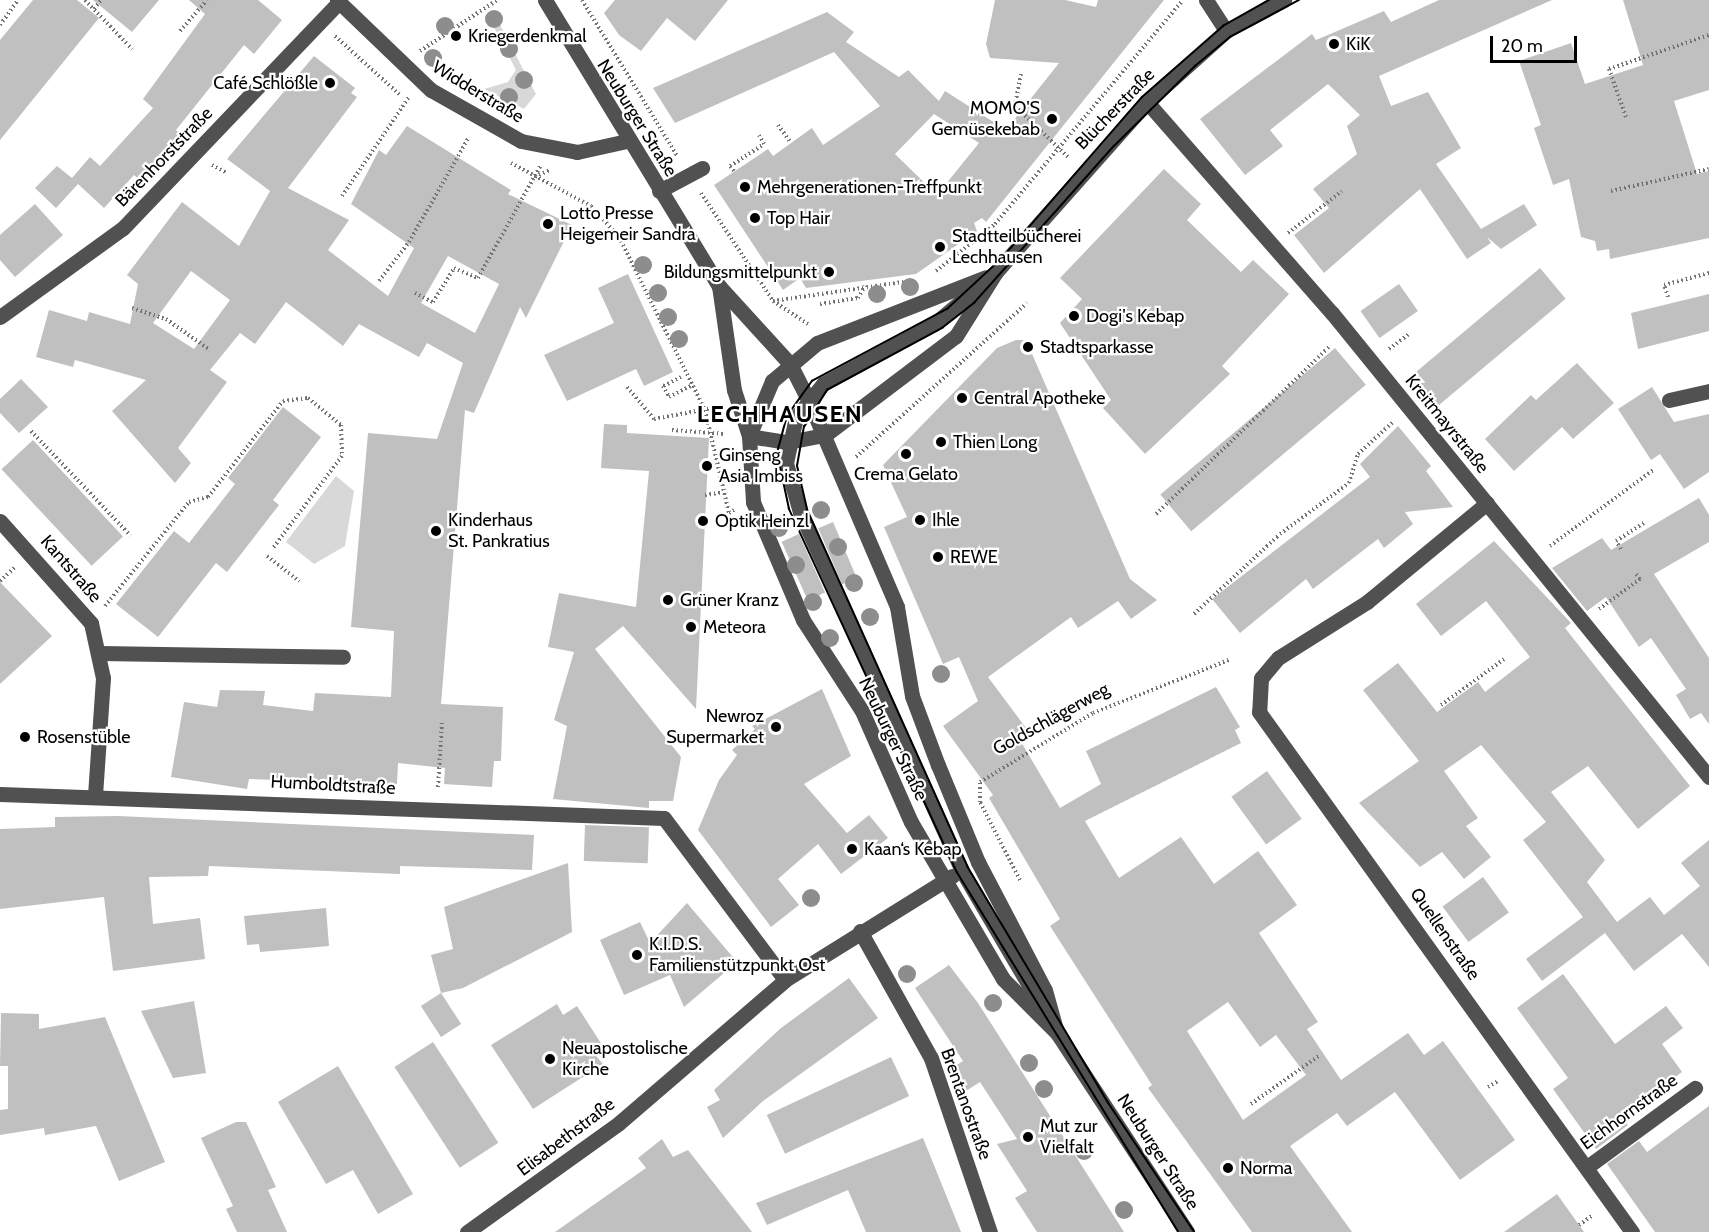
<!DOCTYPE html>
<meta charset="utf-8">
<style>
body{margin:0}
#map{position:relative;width:1709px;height:1232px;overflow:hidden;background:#fff;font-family:Cabin,sans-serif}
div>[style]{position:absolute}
.green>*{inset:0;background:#d8d8d8}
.building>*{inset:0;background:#c0c0c0;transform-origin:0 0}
.path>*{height:4px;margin-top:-2px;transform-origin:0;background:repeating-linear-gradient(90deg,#737373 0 1.5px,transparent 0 4.5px)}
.minor>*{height:15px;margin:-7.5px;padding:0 7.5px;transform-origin:7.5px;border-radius:7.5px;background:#515151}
.tram>*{height:1.5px;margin:-0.75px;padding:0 0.75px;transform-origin:0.75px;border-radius:0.75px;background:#000}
.trees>*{width:18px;height:18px;margin:-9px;border-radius:50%;background:#8d8d8d}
.dots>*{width:16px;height:16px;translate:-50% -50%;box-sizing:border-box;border:3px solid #fff;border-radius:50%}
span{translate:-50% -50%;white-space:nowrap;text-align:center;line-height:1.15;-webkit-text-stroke:4.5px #fff;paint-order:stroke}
.poi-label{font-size:18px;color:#000}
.left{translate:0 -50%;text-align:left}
.right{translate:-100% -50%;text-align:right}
.street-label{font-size:18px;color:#000}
.district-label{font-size:24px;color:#000;font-weight:700;letter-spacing:1.5px}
.scale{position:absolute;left:1490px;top:36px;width:87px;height:27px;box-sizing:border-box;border:3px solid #000;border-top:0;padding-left:8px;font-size:18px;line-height:21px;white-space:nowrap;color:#000;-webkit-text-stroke:4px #fff;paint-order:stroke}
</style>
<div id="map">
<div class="green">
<i style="clip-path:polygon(493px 11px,536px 94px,524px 109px,484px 89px,508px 82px,516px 70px,487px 14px)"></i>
<i style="clip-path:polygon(336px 476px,354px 491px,345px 546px,314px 564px,286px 542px)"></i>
</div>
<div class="building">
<i style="clip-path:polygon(33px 0,77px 0,99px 18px,0 140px,0 40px)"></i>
<i style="clip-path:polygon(93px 0,159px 0,132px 32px)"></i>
<i style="clip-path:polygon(189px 0,258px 0,282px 20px,254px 54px,244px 45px,176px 130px,184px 137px,142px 182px,134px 175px,104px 208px,78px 184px,56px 208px,35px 188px,57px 166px,72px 178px,90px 157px,100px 166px,153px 108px,143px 99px,205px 14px)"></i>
<i style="clip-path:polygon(615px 0,728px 0,695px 41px,667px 18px,641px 51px,619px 35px,604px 13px)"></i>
<i style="clip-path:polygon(evenodd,995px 0,1065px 0,1096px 7px,1098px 0,1164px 0,986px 222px,982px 218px,974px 223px,977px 231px,916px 274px,806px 288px,800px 278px,783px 290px,714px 185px,768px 149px,773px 156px,812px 128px,823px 145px,880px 106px,834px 52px,675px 123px,653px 88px,827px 12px,854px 32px,846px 42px,899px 77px,908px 70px,939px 101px,945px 91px,1006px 130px,1059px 63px,990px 58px,986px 44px,995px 0,934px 114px,979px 143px,937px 195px,895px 154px,934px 114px)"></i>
<i style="clip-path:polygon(1439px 0,1552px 0,1379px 76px,1391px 106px,1428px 92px,1461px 148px,1436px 164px,1481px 229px,1524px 204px,1537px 225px,1501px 249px,1487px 237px,1491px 243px,1467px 259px,1420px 189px,1324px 273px,1294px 235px,1329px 208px,1313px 189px,1357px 154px,1347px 126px,1360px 115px,1328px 84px,1270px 130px,1283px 146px,1245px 175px,1200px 119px,1312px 34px,1316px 40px,1384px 11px,1391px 22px)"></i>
<i style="clip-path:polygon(1623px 0,1709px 0,1709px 90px,1674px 101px,1697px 174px,1709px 171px,1709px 238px,1610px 259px,1609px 249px,1597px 251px,1595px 241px,1581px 237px,1569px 179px,1553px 185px,1534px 128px,1541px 125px,1519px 61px,1571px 43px,1585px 84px,1643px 65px)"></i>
<i style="clip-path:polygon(evenodd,314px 56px,355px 88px,351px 93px,357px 97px,288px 188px,349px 220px,328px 250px,388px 296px,414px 248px,351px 204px,379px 150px,386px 155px,407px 126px,511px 190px,508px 194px,572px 225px,526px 318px,520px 307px,474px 413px,465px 410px,441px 704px,503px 707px,501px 761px,494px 761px,492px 787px,444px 784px,445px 768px,398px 763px,397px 784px,249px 779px,247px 789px,171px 777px,184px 702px,217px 707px,220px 690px,265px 691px,263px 705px,313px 711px,315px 693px,391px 697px,394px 631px,351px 627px,368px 433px,437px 439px,463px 363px,427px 343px,419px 357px,359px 324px,343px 346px,286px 302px,255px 344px,240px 333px,210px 370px,227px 382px,178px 448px,191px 463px,175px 483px,112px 411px,146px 380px,75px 360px,73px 367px,36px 357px,49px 310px,87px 321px,89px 312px,130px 324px,138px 284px,127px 275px,182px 202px,239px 246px,270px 191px,227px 159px,314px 56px,448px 256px,499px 284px,475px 333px,421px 303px,448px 256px,314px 56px,191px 271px,230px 300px,194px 349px,153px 323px,191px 271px)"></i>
<i style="clip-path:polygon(1164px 169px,1201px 204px,1187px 220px,1241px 272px,1253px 260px,1289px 294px,1222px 366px,1230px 374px,1145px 454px,1103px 408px,1111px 400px,1060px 323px,1082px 299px,1060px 278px)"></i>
<i style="clip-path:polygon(35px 204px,63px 235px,15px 277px,0 260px,0 235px)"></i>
<i style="left:1540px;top:268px;width:40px;height:170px;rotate:50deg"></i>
<i style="clip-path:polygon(628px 274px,673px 372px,644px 386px,636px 369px,567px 401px,544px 355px,614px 323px,598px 288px)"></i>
<i style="left:1399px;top:284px;width:33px;height:47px;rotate:55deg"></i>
<i style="clip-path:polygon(1709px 294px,1709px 331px,1638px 349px,1631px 313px)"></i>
<i style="clip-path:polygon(evenodd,1016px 340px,1026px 340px,1130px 579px,1157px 600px,1131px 619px,1118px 601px,1078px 628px,1071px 617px,988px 677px,1026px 728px,1017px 735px,1060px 808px,1101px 784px,1086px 751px,1216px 687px,1240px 727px,1235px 730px,1241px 743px,1085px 821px,1119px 878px,1181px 837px,1214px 884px,1258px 851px,1297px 905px,1259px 933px,1318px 1022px,1307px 1029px,1341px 1080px,1408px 1033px,1424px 1055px,1443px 1041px,1515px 1140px,1460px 1180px,1395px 1092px,1347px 1126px,1337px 1113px,1290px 1146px,1352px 1232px,1252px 1232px,1148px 1088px,1152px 1085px,1050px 926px,1060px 919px,989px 798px,993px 795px,943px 726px,978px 701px,959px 657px,943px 664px,884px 527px,907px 517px,883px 465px,997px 348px,1016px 340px,1228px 1002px,1260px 1047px,1276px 1035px,1306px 1075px,1243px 1120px,1187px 1031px,1228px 1002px)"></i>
<i style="left:1335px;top:348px;width:48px;height:228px;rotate:50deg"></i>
<i style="clip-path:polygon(1577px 363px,1614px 403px,1573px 439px,1562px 427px,1514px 471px,1485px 439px,1531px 395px,1536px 400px)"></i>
<i style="clip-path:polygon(21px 379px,48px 407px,19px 433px,0 413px,0 399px)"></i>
<i style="clip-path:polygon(1652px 387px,1674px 422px,1709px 414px,1709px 472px,1684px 489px,1660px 454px,1651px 460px,1618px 409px)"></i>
<i style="clip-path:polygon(283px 407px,321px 437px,273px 500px,279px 505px,227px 572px,216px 563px,158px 637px,116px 604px,174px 531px,189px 543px,235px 484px,228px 478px)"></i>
<i style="clip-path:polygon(604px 424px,627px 425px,627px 433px,709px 438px,696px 709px,623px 626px,595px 649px,681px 757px,673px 801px,649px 801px,649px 808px,553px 799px,567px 726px,554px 720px,574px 652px,548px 647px,559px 593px,636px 607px,649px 471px,601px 468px)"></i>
<i style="clip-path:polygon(1398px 426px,1431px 466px,1426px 471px,1453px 507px,1405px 512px,1413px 524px,1384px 548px,1378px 539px,1313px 589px,1306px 579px,1240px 633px,1212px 599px,1370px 477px,1360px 464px)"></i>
<i style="left:33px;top:440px;width:132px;height:43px;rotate:47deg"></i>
<i style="clip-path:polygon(1699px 498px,1709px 515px,1709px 542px,1654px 574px,1709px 658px,1709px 724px,1701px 713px,1690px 719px,1676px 695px,1686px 689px,1651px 638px,1639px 647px,1606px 597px,1587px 611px,1552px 568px,1602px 538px,1611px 550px)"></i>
<i style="left:833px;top:522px;width:61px;height:16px;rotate:67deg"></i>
<i style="left:799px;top:534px;width:64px;height:19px;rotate:66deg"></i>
<i style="clip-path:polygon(1494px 541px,1571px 623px,1565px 628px,1690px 786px,1638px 829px,1588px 766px,1551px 792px,1605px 860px,1587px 882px,1617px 922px,1650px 897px,1664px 915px,1700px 886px,1681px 863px,1709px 840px,1709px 967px,1682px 934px,1634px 971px,1605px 933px,1542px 981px,1526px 959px,1583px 917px,1523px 840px,1546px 822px,1481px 745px,1444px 771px,1478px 818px,1466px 826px,1491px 857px,1464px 879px,1442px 852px,1420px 867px,1359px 803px,1419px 761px,1363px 690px,1398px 663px,1437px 712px,1478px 682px,1485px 692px,1530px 657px,1486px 601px,1441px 636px,1416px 604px)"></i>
<i style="clip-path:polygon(0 582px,52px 636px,0 684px)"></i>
<i style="clip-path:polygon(822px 689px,851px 756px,804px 784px,847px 833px,869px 815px,888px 838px,841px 874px,818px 844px,778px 879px,799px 905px,771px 927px,698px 830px,719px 780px,737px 755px,732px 750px,755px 729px,752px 726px)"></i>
<i style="left:1267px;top:771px;width:59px;height:44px;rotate:54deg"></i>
<i style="clip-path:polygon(118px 816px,534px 835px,532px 870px,400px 866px,400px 874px,209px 866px,208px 876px,149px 877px,153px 924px,200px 918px,205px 959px,113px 971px,104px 897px,0 909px,0 829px,55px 827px,55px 817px)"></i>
<i style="left:585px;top:825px;width:64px;height:36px;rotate:2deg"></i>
<i style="clip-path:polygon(568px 863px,572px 932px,463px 988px,441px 993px,431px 955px,453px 949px,444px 907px)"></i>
<i style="left:1483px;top:877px;width:44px;height:50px;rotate:54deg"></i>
<i style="clip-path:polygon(687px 903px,737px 962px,684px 1007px,670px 975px,624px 995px,600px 940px,640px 922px,650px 943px)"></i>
<i style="clip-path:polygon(326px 908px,329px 946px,260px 952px,259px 944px,247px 945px,244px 916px)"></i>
<i style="clip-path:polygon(949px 965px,978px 1003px,1124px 1232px,1037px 1232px,1015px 1198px,1027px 1191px,997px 1144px,1017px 1139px,980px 1082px,966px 1091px,952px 1068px,963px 1061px,915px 988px)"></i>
<i style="clip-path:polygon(1563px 974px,1615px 1044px,1666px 1006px,1683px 1028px,1662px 1044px,1682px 1072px,1622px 1117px,1628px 1125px,1596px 1149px,1553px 1089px,1568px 1078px,1517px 1008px)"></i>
<i style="clip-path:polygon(849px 978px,878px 1018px,763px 1101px,723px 1138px,707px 1107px,720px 1100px,714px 1090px,781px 1028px)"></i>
<i style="left:441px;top:993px;width:37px;height:24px;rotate:57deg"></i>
<i style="clip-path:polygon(194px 1001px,206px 1073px,173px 1078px,141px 1011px)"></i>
<i style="clip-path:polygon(557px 1004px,563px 1015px,577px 1006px,606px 1051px,596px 1056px,603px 1064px,533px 1109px,491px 1045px)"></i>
<i style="clip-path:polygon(1px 1013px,39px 1014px,39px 1029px,105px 1017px,165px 1162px,119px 1181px,96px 1126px,45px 1135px,44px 1128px,0 1135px,0 1110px,8px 1109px,8px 1066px,0 1066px)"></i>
<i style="left:433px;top:1042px;width:120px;height:46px;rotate:57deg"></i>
<i style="left:891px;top:1057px;width:43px;height:137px;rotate:65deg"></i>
<i style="clip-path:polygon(338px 1066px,413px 1194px,378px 1214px,353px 1170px,326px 1184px,278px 1102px)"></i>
<i style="clip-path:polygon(1709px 1106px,1709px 1232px,1655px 1232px,1607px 1164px,1639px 1141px,1647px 1152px)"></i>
<i style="clip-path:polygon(236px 1122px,246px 1122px,276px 1187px,268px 1190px,287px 1232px,237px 1232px,226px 1209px,233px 1206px,201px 1138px)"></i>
<i style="clip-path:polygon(923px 1138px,961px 1232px,866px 1232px,848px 1190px,767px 1225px,756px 1203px)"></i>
<i style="clip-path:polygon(662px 1139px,673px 1157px,688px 1150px,752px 1232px,555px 1232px,646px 1168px,638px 1158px)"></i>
<i style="clip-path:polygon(1557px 1194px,1584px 1232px,1504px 1232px)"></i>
</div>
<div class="path">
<i style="left:85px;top:0;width:68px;rotate:46.2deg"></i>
<i style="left:582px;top:0;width:184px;rotate:58.6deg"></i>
<i style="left:94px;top:9px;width:11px;rotate:-52deg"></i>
<i style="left:0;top:25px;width:31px;rotate:-54deg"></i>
<i style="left:180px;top:31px;width:41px;rotate:-48.9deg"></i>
<i style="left:335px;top:36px;width:88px;rotate:42.2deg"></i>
<i style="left:420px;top:51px;width:92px;rotate:-33.5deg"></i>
<i style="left:1021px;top:74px;width:33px;rotate:101deg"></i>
<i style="left:1015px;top:106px;width:75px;rotate:43.9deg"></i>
<i style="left:1626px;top:117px;width:51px;rotate:-109.5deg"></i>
<i style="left:1609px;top:69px;width:106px;rotate:-18.8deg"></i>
<i style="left:778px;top:125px;width:22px;rotate:54deg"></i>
<i style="left:511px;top:163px;width:91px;rotate:28.3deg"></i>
<i style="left:591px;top:206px;width:42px;rotate:47.9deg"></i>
<i style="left:619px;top:237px;width:193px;rotate:63.6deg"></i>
<i style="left:705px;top:410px;width:106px;rotate:76.9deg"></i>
<i style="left:729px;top:513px;width:6px;rotate:-31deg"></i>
<i style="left:212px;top:165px;width:17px;rotate:28deg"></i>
<i style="left:734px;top:171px;width:6px;rotate:-129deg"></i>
<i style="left:730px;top:166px;width:40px;rotate:-32.9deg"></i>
<i style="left:764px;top:144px;width:10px;rotate:-119deg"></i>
<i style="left:535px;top:177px;width:17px;rotate:-25deg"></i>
<i style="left:1611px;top:191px;width:100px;rotate:-12.7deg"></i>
<i style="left:701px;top:193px;width:130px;rotate:56.3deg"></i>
<i style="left:773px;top:301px;width:42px;rotate:33.3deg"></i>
<i style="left:342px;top:196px;width:120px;rotate:-55.9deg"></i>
<i style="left:1288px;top:233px;width:68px;rotate:-37.9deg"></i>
<i style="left:936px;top:271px;width:75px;rotate:-38.5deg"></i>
<i style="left:995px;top:224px;width:292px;rotate:-50deg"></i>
<i style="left:379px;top:281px;width:49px;rotate:-52.4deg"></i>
<i style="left:409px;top:242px;width:121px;rotate:-60.3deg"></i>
<i style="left:415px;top:293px;width:20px;rotate:27deg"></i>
<i style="left:433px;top:302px;width:40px;rotate:-58deg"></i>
<i style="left:454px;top:268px;width:26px;rotate:23deg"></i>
<i style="left:478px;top:278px;width:129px;rotate:-60.9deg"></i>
<i style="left:1668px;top:297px;width:13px;rotate:-108deg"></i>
<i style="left:1664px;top:285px;width:47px;rotate:-14.9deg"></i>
<i style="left:773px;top:301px;width:138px;rotate:-8.3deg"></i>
<i style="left:820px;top:304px;width:38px;rotate:-9deg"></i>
<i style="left:858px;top:298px;width:14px;rotate:-60deg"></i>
<i style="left:132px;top:308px;width:36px;rotate:18deg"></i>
<i style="left:166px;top:319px;width:54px;rotate:35.2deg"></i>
<i style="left:1389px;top:349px;width:26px;rotate:-37deg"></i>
<i style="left:681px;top:377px;width:20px;rotate:153deg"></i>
<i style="left:663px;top:386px;width:13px;rotate:61deg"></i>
<i style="left:669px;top:397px;width:27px;rotate:-27deg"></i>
<i style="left:627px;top:387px;width:42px;rotate:49.8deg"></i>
<i style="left:654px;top:419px;width:65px;rotate:-10.6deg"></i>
<i style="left:672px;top:430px;width:53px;rotate:4.3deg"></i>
<i style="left:31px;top:431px;width:144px;rotate:46.4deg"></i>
<i style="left:856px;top:457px;width:230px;rotate:-42deg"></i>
<i style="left:705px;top:495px;width:18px;rotate:-9deg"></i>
<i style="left:1156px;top:514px;width:242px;rotate:-44deg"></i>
<i style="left:1550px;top:546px;width:128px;rotate:-36.4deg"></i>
<i style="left:1621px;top:549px;width:9px;rotate:-122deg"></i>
<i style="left:1616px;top:541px;width:35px;rotate:-33deg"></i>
<i style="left:267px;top:556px;width:41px;rotate:38deg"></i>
<i style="left:0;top:581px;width:21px;rotate:-43deg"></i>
<i style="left:105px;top:606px;width:134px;rotate:-51.1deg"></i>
<i style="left:189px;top:502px;width:20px;rotate:-15deg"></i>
<i style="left:208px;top:497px;width:122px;rotate:-52deg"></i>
<i style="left:283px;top:401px;width:25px;rotate:-7deg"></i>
<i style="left:308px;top:398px;width:43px;rotate:39.3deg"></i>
<i style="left:341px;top:425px;width:31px;rotate:88deg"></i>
<i style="left:342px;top:456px;width:115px;rotate:126.9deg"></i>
<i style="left:1599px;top:609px;width:51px;rotate:-36.2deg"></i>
<i style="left:1640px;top:579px;width:6px;rotate:-129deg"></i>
<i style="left:1194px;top:614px;width:117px;rotate:-42.9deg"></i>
<i style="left:1280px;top:534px;width:86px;rotate:-36.5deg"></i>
<i style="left:1349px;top:483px;width:30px;rotate:-73deg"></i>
<i style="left:1358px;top:454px;width:47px;rotate:-42.4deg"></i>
<i style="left:1441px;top:705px;width:78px;rotate:-36.1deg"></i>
<i style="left:438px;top:787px;width:65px;rotate:-86.5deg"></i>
<i style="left:1020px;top:880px;width:88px;rotate:-117.1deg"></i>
<i style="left:980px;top:802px;width:20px;rotate:-90deg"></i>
<i style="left:980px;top:782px;width:132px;rotate:-31.4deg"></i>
<i style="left:1093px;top:713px;width:146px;rotate:-21.3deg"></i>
<i style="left:1488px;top:1087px;width:12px;rotate:-31deg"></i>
<i style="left:1251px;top:1104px;width:85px;rotate:-35.4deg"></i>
<i style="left:1579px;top:1225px;width:17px;rotate:-36deg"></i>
</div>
<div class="minor">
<i style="left:337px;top:0;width:130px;rotate:43.8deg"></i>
<i style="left:431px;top:90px;width:103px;rotate:29.5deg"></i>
<i style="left:521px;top:141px;width:57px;rotate:11.1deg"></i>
<i style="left:577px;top:152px;width:51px;rotate:-12.4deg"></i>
<i style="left:545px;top:0;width:335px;rotate:58.7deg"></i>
<i style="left:719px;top:286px;width:105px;rotate:47.7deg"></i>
<i style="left:790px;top:364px;width:39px;rotate:63deg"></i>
<i style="left:808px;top:399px;width:226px;rotate:66.8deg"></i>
<i style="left:897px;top:607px;width:90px;rotate:80.4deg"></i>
<i style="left:912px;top:696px;width:74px;rotate:69.4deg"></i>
<i style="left:938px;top:765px;width:105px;rotate:67.6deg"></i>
<i style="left:978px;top:862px;width:144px;rotate:62.4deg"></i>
<i style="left:1045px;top:990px;width:45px;rotate:74.4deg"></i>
<i style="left:1206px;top:0;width:37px;rotate:57deg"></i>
<i style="left:1147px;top:102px;width:281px;rotate:48.8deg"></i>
<i style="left:1332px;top:313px;width:598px;rotate:50.91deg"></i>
<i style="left:659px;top:191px;width:49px;rotate:-28.1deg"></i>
<i style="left:996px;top:272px;width:81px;rotate:140deg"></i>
<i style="left:934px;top:324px;width:126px;rotate:151.6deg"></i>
<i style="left:823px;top:384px;width:43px;rotate:129.3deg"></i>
<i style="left:796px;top:417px;width:47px;rotate:102.3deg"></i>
<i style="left:786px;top:463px;width:51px;rotate:74.1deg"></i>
<i style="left:800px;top:512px;width:394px;rotate:65.7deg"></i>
<i style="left:962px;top:871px;width:162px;rotate:59.6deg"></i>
<i style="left:719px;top:286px;width:105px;rotate:81.8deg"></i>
<i style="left:734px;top:390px;width:48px;rotate:71.9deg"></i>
<i style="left:749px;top:436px;width:66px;rotate:86.5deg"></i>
<i style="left:753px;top:502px;width:128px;rotate:67deg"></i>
<i style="left:803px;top:620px;width:108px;rotate:57deg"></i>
<i style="left:862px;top:711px;width:121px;rotate:66.2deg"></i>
<i style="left:911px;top:822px;width:182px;rotate:59.6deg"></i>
<i style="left:1003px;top:979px;width:76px;rotate:45deg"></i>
<i style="left:1057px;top:1033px;width:238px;rotate:56.8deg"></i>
<i style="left:0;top:317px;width:152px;rotate:-35.9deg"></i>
<i style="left:123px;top:228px;width:313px;rotate:-46.3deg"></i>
<i style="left:1669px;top:400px;width:41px;rotate:-12.7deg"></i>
<i style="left:749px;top:436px;width:39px;rotate:9deg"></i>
<i style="left:788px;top:442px;width:38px;rotate:-11deg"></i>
<i style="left:825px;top:435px;width:164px;rotate:-37.1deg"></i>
<i style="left:956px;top:336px;width:75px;rotate:-58deg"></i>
<i style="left:996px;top:272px;width:227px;rotate:-48.4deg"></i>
<i style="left:1147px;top:102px;width:106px;rotate:-41.9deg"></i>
<i style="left:1226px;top:31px;width:66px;rotate:-28.1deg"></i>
<i style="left:749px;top:436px;width:60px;rotate:-67.3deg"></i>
<i style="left:772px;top:381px;width:59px;rotate:-40.2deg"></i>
<i style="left:817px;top:343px;width:181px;rotate:-21.3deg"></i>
<i style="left:1487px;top:503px;width:156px;rotate:140.5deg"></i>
<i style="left:1367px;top:602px;width:105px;rotate:147.8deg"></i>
<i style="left:1278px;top:658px;width:26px;rotate:130deg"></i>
<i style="left:1261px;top:678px;width:34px;rotate:93deg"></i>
<i style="left:1259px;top:712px;width:640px;rotate:54.35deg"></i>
<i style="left:0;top:521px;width:137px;rotate:48.3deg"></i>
<i style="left:91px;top:623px;width:56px;rotate:77.7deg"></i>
<i style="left:103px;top:678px;width:116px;rotate:93.9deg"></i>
<i style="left:100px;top:653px;width:243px;rotate:0.9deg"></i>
<i style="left:0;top:794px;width:664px;rotate:2.07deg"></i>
<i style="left:664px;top:818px;width:202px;rotate:53.2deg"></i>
<i style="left:860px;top:931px;width:145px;rotate:60.8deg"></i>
<i style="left:931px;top:1058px;width:184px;rotate:71.3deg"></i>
<i style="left:1587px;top:1167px;width:134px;rotate:-36.2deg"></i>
<i style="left:467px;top:1232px;width:187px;rotate:-35.6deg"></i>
<i style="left:619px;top:1123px;width:219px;rotate:-40.7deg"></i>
<i style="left:785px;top:980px;width:197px;rotate:-31.9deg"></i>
</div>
<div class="tram">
<i style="left:1178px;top:1232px;width:422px;rotate:-121.6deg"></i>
<i style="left:957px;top:873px;width:401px;rotate:-114.8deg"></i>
<i style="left:789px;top:509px;width:57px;rotate:-102.1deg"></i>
<i style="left:777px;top:453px;width:38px;rotate:-75deg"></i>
<i style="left:787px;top:416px;width:43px;rotate:-54.5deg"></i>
<i style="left:812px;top:381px;width:153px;rotate:-28.1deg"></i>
<i style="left:947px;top:309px;width:75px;rotate:-42.8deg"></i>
<i style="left:1002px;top:258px;width:213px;rotate:-49deg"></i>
<i style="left:1142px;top:97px;width:108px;rotate:-41.2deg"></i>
<i style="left:1223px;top:26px;width:53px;rotate:-29.5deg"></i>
<i style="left:1194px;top:1232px;width:155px;rotate:-123.7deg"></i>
<i style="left:1108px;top:1103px;width:274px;rotate:-120.8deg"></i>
<i style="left:968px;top:868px;width:393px;rotate:-114.2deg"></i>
<i style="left:807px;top:509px;width:44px;rotate:-103.1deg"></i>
<i style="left:797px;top:466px;width:40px;rotate:-80deg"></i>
<i style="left:804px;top:427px;width:44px;rotate:-58.1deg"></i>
<i style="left:827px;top:390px;width:131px;rotate:-28.3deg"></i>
<i style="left:942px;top:328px;width:41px;rotate:-38deg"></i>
<i style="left:974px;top:303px;width:210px;rotate:-48.3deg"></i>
<i style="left:1114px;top:146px;width:114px;rotate:-44.6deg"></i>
<i style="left:1195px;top:66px;width:45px;rotate:-39.6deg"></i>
<i style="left:1230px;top:37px;width:78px;rotate:-28.2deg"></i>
</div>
<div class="trees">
<i style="left:494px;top:19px"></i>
<i style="left:445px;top:26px"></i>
<i style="left:509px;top:49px"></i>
<i style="left:433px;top:58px"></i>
<i style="left:524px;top:80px"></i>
<i style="left:509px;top:97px"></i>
<i style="left:643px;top:265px"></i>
<i style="left:910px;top:287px"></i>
<i style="left:658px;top:293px"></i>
<i style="left:877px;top:294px"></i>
<i style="left:668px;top:317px"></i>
<i style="left:679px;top:339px"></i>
<i style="left:821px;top:510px"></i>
<i style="left:779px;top:528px"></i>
<i style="left:838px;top:547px"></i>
<i style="left:796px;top:565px"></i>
<i style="left:854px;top:583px"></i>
<i style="left:813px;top:602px"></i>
<i style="left:870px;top:617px"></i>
<i style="left:830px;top:638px"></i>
<i style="left:941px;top:674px"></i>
<i style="left:811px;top:898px"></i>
<i style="left:907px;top:974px"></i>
<i style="left:993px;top:1003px"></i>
<i style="left:1029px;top:1063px"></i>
<i style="left:1044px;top:1089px"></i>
<i style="left:1084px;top:1151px"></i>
<i style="left:1124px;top:1210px"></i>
</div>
<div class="dots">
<i style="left:456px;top:36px;background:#000"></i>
<i style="left:1334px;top:44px;background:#000"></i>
<i style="left:330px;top:83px;background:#000"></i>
<i style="left:1052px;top:119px;background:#000"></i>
<i style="left:745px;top:187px;background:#000"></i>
<i style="left:755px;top:218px;background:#000"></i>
<i style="left:548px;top:224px;background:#000"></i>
<i style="left:940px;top:247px;background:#000"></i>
<i style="left:829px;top:272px;background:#000"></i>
<i style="left:1074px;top:316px;background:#000"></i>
<i style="left:1028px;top:347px;background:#000"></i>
<i style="left:962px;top:398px;background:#000"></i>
<i style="left:941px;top:442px;background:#000"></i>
<i style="left:906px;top:454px;background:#000"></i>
<i style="left:707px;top:466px;background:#000"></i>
<i style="left:920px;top:520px;background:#000"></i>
<i style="left:703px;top:521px;background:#000"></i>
<i style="left:436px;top:531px;background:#000"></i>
<i style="left:938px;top:557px;background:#000"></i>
<i style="left:668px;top:600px;background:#000"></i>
<i style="left:691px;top:627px;background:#000"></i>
<i style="left:776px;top:727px;background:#000"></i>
<i style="left:25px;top:737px;background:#000"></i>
<i style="left:852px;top:849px;background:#000"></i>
<i style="left:637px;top:955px;background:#000"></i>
<i style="left:550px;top:1059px;background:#000"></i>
<i style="left:1028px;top:1137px;background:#000"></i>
<i style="left:1228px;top:1168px;background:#000"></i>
</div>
<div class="poi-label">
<span class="left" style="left:468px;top:36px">Kriegerdenkmal</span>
<span class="left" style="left:1346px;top:44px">KiK</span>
<span class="right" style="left:318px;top:83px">Café Schlößle</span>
<span class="right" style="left:1040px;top:119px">MOMO'S<br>Gemüsekebab</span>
<span class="left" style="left:757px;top:187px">Mehrgenerationen-Treffpunkt</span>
<span class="left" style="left:560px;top:224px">Lotto Presse<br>Heigemeir Sandra</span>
<span class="left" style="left:767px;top:218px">Top Hair</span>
<span class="left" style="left:952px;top:247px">Stadtteilbücherei<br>Lechhausen</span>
<span class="right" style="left:817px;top:272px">Bildungsmittelpunkt</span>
<span class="left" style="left:1086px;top:316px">Dogi's Kebap</span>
<span class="left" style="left:1040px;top:347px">Stadtsparkasse</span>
<span class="left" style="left:974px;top:398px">Central Apotheke</span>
<span class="left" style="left:953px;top:442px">Thien Long</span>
<span class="left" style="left:719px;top:466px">Ginseng<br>Asia Imbiss</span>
<span style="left:906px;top:474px">Crema Gelato</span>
<span class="left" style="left:932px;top:520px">Ihle</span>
<span class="left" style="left:448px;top:531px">Kinderhaus<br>St. Pankratius</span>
<span class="left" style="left:715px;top:521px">Optik Heinzl</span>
<span class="left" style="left:950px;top:557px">REWE</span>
<span class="left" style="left:680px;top:600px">Grüner Kranz</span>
<span class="left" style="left:703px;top:627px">Meteora</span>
<span class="right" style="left:764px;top:727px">Newroz<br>Supermarket</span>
<span class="left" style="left:37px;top:737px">Rosenstüble</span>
<span class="left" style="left:864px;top:849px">Kaan‘s Kebap</span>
<span class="left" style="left:649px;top:955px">K.I.D.S.<br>Familienstützpunkt Ost</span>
<span class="left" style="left:562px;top:1059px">Neuapostolische<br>Kirche</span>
<span class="left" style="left:1040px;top:1137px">Mut zur<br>Vielfalt</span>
<span class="left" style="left:1240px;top:1168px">Norma</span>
</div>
<div class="street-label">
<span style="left:478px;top:92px;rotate:31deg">Widderstraße</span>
<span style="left:1115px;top:109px;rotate:-46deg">Blücherstraße</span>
<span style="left:637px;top:118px;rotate:58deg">Neuburger Straße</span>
<span style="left:164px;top:157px;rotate:-46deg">Bärenhorststraße</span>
<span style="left:1447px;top:424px;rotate:51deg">Kreitmayrstraße</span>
<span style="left:71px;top:569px;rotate:49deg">Kantstraße</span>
<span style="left:1051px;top:719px;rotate:-29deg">Goldschlägerweg</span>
<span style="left:893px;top:739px;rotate:64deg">Neuburger Straße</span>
<span style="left:333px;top:785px;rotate:3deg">Humboldtstraße</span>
<span style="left:1445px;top:934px;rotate:55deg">Quellenstraße</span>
<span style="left:966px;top:1104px;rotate:70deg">Brentanostraße</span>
<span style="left:1629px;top:1112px;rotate:-36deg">Eichhornstraße</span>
<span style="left:566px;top:1137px;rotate:-37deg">Elisabethstraße</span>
<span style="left:1158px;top:1152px;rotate:57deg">Neuburger Straße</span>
</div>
<div class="district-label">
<span style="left:780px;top:414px">LECHHAUSEN</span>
</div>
<div class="scale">20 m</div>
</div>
